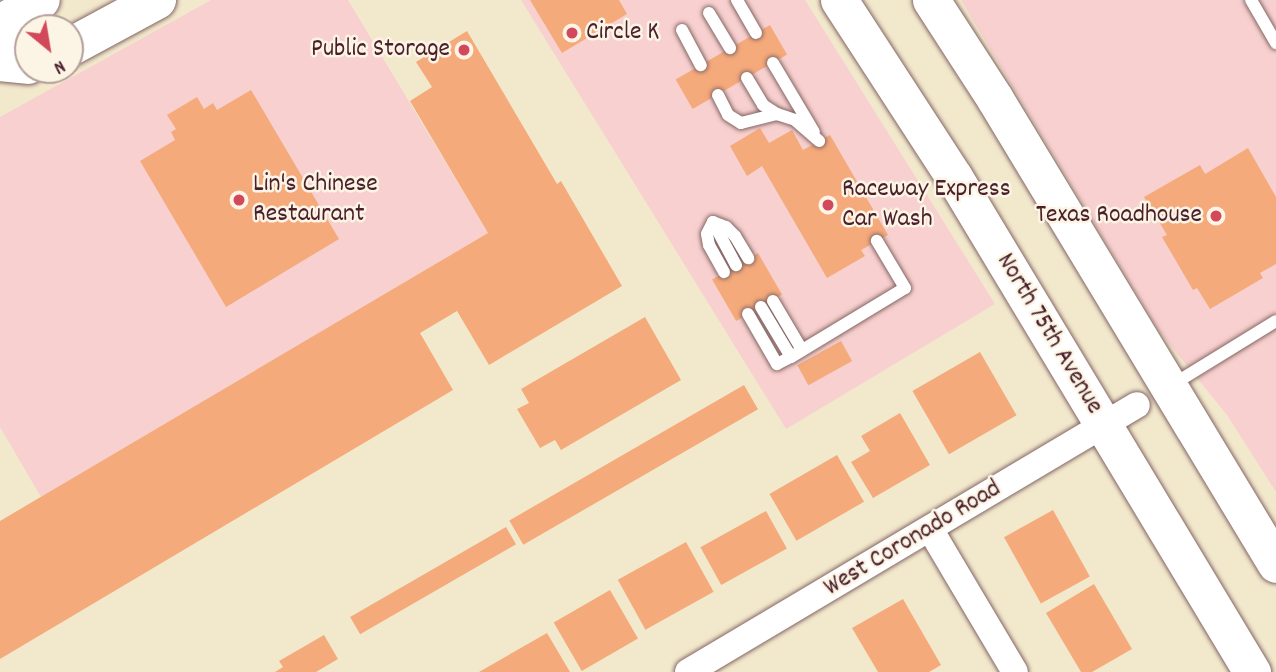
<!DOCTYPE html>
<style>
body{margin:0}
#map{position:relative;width:1276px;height:672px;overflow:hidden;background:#f2e9cd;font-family:Dekko,sans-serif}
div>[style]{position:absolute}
.built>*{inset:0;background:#f7d0cf}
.building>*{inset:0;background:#f5aa7b;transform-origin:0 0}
.roads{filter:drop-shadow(0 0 2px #856664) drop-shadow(0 0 2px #856664)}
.lane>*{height:12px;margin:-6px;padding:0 6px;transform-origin:6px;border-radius:6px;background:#fff}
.street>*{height:26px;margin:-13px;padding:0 13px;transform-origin:13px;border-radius:13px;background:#fff}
.secondary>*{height:37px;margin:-18.5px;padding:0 18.5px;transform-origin:18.5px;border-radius:18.5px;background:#fff}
.primary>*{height:38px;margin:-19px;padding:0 19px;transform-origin:19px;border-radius:19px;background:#fff}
.dots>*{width:19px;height:19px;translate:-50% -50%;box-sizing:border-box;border:4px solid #fcf5e5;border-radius:50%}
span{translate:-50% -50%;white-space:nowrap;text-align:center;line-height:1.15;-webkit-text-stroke:5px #fcf5e5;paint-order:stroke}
.poi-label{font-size:26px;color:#4a1f2b}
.left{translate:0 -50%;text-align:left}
.right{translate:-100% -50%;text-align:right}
.street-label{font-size:26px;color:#4a1f2b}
.north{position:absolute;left:14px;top:14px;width:70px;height:70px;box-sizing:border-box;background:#fcf5e5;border:2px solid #b59f9b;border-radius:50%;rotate:150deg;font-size:19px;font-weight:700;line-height:28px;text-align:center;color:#4a1f2b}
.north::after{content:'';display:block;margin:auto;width:24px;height:32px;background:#d1495b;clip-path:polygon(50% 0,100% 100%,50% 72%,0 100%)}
</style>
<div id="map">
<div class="built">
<i style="clip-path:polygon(211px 0,348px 0,488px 233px,41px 497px,0 427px,0 117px)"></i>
<i style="clip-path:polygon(521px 0,805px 0,995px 304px,786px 429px)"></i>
<i style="clip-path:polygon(961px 0,1276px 0,1276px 492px,1227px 415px,1159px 331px)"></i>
</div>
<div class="building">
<i style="clip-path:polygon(530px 0,619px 0,627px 14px,562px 53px)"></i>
<i style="left:770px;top:25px;width:34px;height:109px;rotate:60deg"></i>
<i style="clip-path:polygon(467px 31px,557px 184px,561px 181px,622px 286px,489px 365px,457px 311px,420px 333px,453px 390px,0 659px,0 521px,488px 233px,410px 101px,432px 87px,416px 62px)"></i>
<i style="clip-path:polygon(251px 90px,339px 239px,226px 307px,140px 161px,175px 140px,171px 132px,176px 129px,167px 115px,197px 97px,204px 109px,213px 103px,217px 110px)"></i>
<i style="clip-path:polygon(760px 128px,769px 143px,792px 130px,803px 150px,830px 135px,888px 235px,861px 250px,865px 256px,827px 278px,762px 166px,747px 176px,730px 146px)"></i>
<i style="clip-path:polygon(1248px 148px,1276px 197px,1276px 264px,1260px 273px,1263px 278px,1210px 309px,1197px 288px,1193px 290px,1162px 237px,1167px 235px,1144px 197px,1200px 165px,1205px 174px)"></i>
<i style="left:758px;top:253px;width:48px;height:53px;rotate:60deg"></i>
<i style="clip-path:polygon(645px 317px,681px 380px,561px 450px,555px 440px,540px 448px,517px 409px,529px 403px,521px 389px)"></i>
<i style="left:841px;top:341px;width:23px;height:50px;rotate:61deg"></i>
<i style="left:980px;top:352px;width:73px;height:78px;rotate:60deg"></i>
<i style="left:744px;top:385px;width:28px;height:271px;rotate:60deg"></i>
<i style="clip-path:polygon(900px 413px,930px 465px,873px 498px,851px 462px,870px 451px,861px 436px)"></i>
<i style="left:837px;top:455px;width:54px;height:78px;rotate:60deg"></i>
<i style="left:1053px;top:510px;width:76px;height:56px;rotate:61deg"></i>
<i style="left:766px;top:511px;width:43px;height:75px;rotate:61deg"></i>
<i style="left:506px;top:527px;width:20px;height:180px;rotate:60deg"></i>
<i style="left:686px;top:542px;width:57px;height:78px;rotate:61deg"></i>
<i style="clip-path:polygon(1094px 584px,1132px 649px,1092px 672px,1081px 672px,1046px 613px)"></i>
<i style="left:610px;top:590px;width:56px;height:65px;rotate:60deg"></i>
<i style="clip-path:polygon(903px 599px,941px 665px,929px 672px,878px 672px,852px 628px)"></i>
<i style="clip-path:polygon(547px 633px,570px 672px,479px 672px)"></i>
<i style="clip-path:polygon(324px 635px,338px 659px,316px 672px,275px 672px,283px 667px,279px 661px)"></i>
</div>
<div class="roads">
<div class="lane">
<i style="left:737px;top:0;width:38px;rotate:60deg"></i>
<i style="left:1251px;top:0;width:50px;rotate:59.8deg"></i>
<i style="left:709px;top:13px;width:41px;rotate:59deg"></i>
<i style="left:682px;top:30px;width:40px;rotate:62deg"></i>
<i style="left:773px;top:63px;width:80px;rotate:59.3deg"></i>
<i style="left:747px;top:78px;width:31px;rotate:59deg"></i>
<i style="left:763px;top:105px;width:17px;rotate:33deg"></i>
<i style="left:777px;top:114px;width:19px;rotate:18deg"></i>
<i style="left:795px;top:120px;width:32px;rotate:41deg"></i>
<i style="left:718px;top:95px;width:22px;rotate:63deg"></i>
<i style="left:728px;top:115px;width:15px;rotate:32deg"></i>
<i style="left:741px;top:123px;width:37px;rotate:-14deg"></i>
<i style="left:713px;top:222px;width:13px;rotate:117deg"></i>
<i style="left:707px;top:234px;width:11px;rotate:80deg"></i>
<i style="left:709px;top:245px;width:31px;rotate:61deg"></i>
<i style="left:713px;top:222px;width:14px;rotate:21deg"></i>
<i style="left:726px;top:227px;width:13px;rotate:45deg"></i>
<i style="left:735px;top:236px;width:26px;rotate:59deg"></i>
<i style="left:713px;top:222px;width:49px;rotate:61.9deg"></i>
<i style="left:773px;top:301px;width:57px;rotate:59.4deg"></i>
<i style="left:761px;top:307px;width:58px;rotate:59deg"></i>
<i style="left:791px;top:357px;width:133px;rotate:-31.2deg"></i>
<i style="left:905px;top:288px;width:55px;rotate:-120.8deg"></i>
<i style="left:748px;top:314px;width:58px;rotate:59.9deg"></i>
<i style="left:777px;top:364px;width:16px;rotate:-27deg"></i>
<i style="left:1172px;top:385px;width:122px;rotate:-31.6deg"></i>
</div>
<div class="street">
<i style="left:930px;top:529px;width:166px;rotate:59.3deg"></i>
<i style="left:688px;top:672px;width:522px;rotate:-30.74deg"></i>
</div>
<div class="secondary">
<i style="left:839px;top:0;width:211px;rotate:57deg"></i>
<i style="left:954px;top:177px;width:578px;rotate:58.95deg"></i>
<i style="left:931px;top:0;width:118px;rotate:57.1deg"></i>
<i style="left:995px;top:99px;width:543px;rotate:58.86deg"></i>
</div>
<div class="primary">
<i style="left:0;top:37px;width:20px;rotate:-63deg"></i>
<i style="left:9px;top:19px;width:37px;rotate:-31deg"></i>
<i style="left:70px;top:47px;width:99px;rotate:-28.4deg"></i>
<i style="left:0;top:62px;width:28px;rotate:6deg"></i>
</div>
</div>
<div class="dots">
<i style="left:572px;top:33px;background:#d1495b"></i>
<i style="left:464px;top:50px;background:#d1495b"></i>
<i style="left:239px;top:200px;background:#d1495b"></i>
<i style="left:828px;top:205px;background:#d1495b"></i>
<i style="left:1216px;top:216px;background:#d1495b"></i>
</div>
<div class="poi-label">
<span class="left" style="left:586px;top:33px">Circle K</span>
<span class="right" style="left:450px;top:50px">Public Storage</span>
<span class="left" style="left:253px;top:200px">Lin's Chinese<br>Restaurant</span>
<span class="left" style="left:842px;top:205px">Raceway Express<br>Car Wash</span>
<span class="right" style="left:1202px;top:216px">Texas Roadhouse</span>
</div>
<div class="street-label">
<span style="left:1049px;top:334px;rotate:59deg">North 75th Avenue</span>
<span style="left:913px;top:539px;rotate:-31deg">West Coronado Road</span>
</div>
<div class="north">N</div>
</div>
